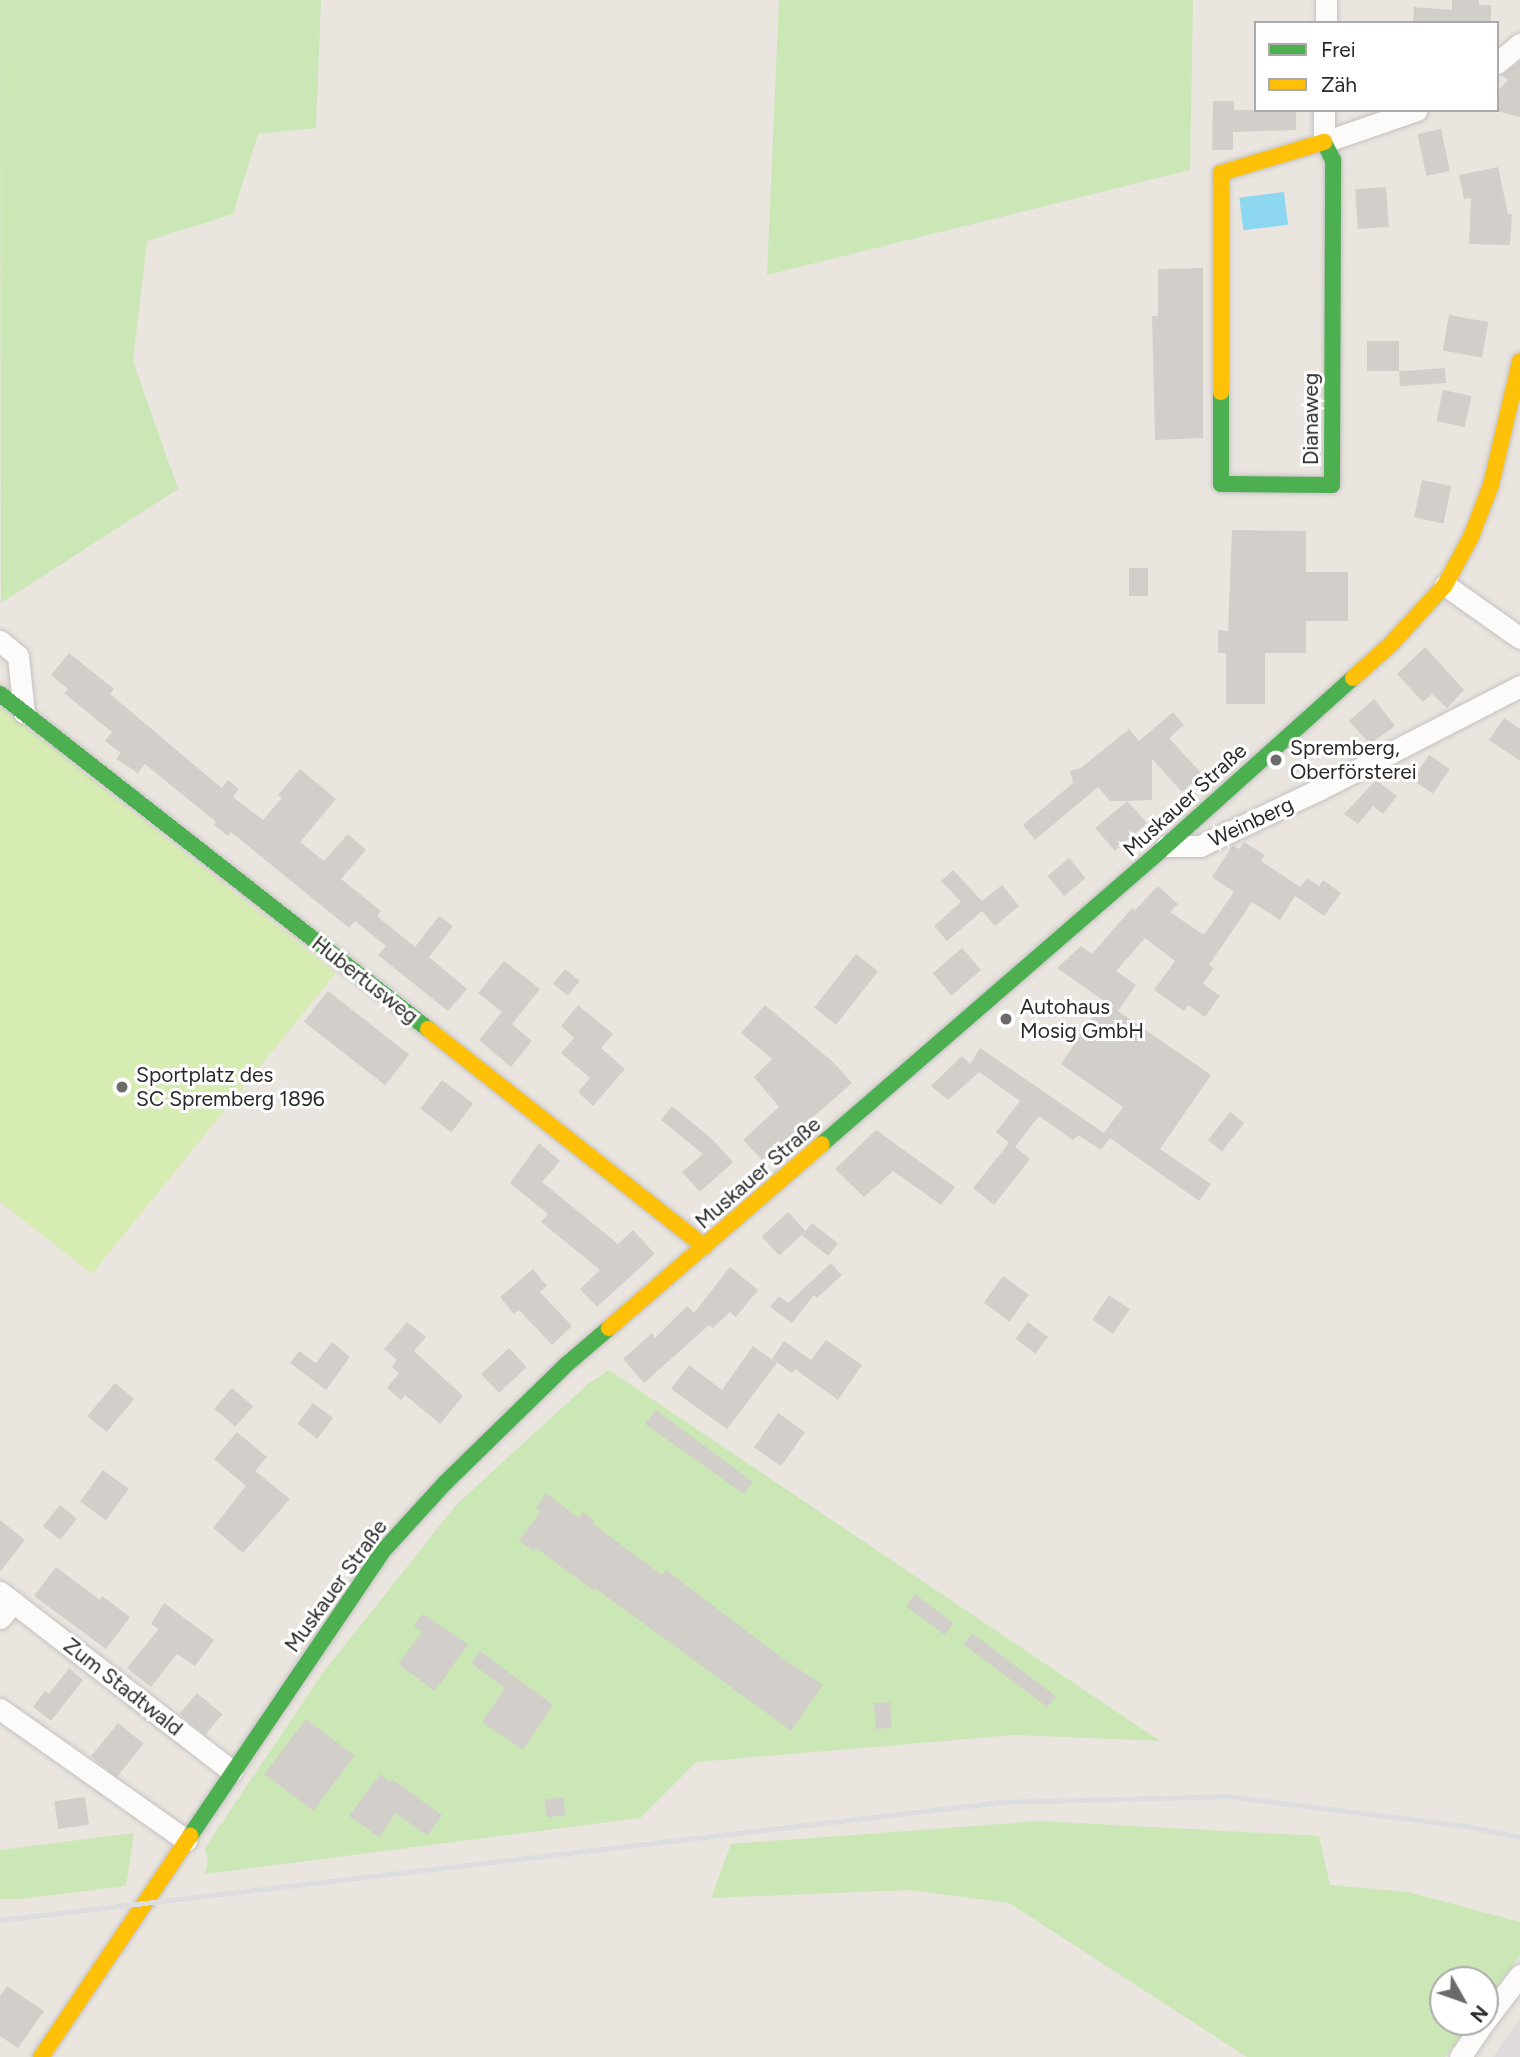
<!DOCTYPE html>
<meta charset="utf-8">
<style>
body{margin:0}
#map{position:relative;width:1520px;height:2057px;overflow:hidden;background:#eae5df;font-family:Figtree,sans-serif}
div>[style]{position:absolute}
.industrial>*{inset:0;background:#e0dcde}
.green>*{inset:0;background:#cae7b5}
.pitch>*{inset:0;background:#d7ecb2}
.water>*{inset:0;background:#8dd7f1;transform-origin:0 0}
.building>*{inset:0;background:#d2cfcb;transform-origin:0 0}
.roads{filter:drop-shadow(0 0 2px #c3c1c1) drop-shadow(0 0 2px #c3c1c1)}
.street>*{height:21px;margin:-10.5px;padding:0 10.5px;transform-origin:10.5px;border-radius:10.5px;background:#fcfbfa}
.fast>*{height:16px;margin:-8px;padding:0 8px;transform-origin:8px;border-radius:8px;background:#4caf50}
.slow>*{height:16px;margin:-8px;padding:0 8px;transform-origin:8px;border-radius:8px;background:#ffc107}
.rail>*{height:5px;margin:-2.5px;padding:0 2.5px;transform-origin:2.5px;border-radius:2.5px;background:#dddddf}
.dots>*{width:19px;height:19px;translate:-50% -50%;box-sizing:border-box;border:4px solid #fff;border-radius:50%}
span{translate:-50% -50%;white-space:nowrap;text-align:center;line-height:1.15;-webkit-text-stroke:6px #fff;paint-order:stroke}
.street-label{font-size:21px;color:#2a2a2a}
.poi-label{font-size:21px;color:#2a2a2a}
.left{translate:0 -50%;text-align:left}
.legend{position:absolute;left:1254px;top:21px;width:245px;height:91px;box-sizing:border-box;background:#fff;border:2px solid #aaa;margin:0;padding:9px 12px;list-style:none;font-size:21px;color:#2a2a2a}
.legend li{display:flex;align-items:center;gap:14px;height:35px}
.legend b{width:35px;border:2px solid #aaa}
.north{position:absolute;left:1429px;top:1966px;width:70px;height:70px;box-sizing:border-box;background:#fff;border:2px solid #aaa;border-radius:50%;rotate:130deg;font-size:19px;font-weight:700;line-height:28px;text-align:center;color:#2a2a2a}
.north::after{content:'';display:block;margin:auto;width:24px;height:32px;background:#6d6b69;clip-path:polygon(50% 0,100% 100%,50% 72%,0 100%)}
</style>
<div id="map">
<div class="industrial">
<i style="clip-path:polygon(1520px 2018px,1520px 2057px,1493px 2057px)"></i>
</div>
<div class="green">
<i style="clip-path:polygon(0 0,321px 0,316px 128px,258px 134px,233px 214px,147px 241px,133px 361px,178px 489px,1px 603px)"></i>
<i style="clip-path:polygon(779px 0,1193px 0,1190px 170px,767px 275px)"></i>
<i style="clip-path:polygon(609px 1370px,1160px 1741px,1014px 1735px,696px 1762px,640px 1818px,205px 1874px,208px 1860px,205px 1848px,322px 1674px,456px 1505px,587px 1385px)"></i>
<i style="clip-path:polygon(1040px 1821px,1319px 1836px,1330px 1885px,1408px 1892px,1520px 1922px,1520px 1955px,1485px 2003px,1485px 1980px,1443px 1980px,1443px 2022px,1471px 2022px,1445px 2057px,1247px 2057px,1009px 1903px,909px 1890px,711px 1898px,731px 1844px)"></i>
<i style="clip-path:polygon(134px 1833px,126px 1886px,20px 1899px,0 1899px,0 1850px)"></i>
</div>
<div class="pitch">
<i style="clip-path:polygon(0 707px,336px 973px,92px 1274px,0 1202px)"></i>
</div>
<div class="water">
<i style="left:1284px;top:192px;width:33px;height:45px;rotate:83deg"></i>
</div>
<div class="building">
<i style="clip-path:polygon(1452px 0,1479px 0,1479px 5px,1491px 5px,1491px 23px,1413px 22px,1414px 7px,1452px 10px)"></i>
<i style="clip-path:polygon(1520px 61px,1520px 117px,1497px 111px,1497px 92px,1508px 80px,1502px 75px)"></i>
<i style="clip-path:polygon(1213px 101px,1234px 101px,1234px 110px,1296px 110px,1296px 130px,1233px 132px,1233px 150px,1212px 150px)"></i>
<i style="left:1441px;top:129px;width:43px;height:24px;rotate:78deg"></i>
<i style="clip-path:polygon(1498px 167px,1508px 214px,1512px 214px,1510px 245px,1469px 244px,1471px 198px,1464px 199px,1459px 175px)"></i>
<i style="left:1386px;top:187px;width:40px;height:31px;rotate:86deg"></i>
<i style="clip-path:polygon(1203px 268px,1203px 438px,1155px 440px,1152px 316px,1158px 316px,1158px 269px)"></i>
<i style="left:1449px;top:315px;width:40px;height:36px;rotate:10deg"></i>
<i style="left:1399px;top:341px;width:30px;height:32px;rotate:90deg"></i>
<i style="left:1445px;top:368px;width:15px;height:46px;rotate:86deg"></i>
<i style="left:1443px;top:390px;width:29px;height:32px;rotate:12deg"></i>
<i style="left:1422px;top:480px;width:30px;height:38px;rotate:12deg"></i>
<i style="clip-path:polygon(1232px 530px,1306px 531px,1306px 572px,1348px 572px,1348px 621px,1306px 621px,1306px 653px,1265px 653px,1265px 704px,1226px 704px,1226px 653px,1218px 653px,1218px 630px,1228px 631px)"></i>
<i style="left:1129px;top:568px;width:19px;height:28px"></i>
<i style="clip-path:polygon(1425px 647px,1464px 690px,1447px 708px,1432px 694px,1423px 702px,1397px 674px)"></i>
<i style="clip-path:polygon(69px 653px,114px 689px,110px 694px,211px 779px,222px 788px,228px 780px,239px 789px,233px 797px,263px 820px,282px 798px,278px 795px,300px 769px,336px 799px,300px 842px,324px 861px,348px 834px,366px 850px,341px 879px,381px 911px,377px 916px,415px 947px,439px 916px,453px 926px,429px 957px,467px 989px,448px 1011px,378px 955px,386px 946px,355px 921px,349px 928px,231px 832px,228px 836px,214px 825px,216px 822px,145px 764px,138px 773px,116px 759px,121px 753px,105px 741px,112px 732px,64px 693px,68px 689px,51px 675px)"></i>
<i style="clip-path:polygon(1374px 699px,1395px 726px,1370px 744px,1349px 721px)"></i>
<i style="clip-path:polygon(1173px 712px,1184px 725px,1169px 738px,1202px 774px,1182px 792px,1152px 759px,1152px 800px,1127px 801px,1147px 823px,1115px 851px,1095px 828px,1127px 801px,1110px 801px,1098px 787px,1035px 840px,1023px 825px,1073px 783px,1070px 771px,1081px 768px,1129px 729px,1139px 741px)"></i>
<i style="clip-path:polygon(1504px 718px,1520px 729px,1520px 761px,1489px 740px)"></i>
<i style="left:1429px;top:755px;width:25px;height:30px;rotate:34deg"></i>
<i style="clip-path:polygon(1376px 780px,1397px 796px,1383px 814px,1373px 806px,1358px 824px,1344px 814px)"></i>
<i style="clip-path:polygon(1244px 842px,1265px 855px,1261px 861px,1300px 887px,1307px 878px,1319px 886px,1323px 880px,1341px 893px,1324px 916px,1295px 896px,1280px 920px,1252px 902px,1209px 965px,1214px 968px,1203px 984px,1220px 996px,1205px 1017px,1188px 1005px,1184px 1011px,1154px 990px,1175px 961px,1145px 938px,1116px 971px,1136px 985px,1118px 1011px,1211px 1075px,1160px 1149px,1211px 1184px,1199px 1201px,1110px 1138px,1101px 1150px,1078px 1135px,1073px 1140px,1039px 1116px,1015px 1147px,1030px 1159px,994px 1205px,973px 1188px,1009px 1143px,996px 1132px,1020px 1101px,979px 1072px,948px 1100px,931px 1086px,962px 1056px,970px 1064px,980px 1048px,1104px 1133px,1123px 1107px,1061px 1064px,1104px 1001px,1057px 968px,1081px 946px,1092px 954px,1132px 908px,1135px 910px,1158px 886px,1178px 904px,1170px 912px,1204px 935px,1234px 892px,1212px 877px,1233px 845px,1239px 849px)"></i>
<i style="left:1069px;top:858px;width:26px;height:28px;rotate:50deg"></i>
<i style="clip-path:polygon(953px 870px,982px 901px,1002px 885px,1019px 906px,995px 926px,982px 911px,947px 941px,934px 926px,961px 902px,941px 881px)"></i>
<i style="left:962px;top:948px;width:29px;height:39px;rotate:49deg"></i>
<i style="left:856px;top:954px;width:28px;height:68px;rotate:38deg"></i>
<i style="clip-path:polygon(504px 961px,540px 989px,512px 1024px,532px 1041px,511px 1067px,479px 1040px,502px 1012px,478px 993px)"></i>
<i style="left:565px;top:969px;width:19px;height:19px;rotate:39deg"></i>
<i style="left:328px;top:991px;width:103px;height:39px;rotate:38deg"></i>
<i style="clip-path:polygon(578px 1005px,613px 1034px,601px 1048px,625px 1069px,593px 1106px,578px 1092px,590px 1078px,561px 1053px,574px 1038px,561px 1026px)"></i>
<i style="clip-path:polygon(765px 1005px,833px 1062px,852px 1083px,763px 1161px,743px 1140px,779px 1107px,754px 1077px,772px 1059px,741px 1033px)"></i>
<i style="left:442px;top:1080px;width:39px;height:36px;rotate:37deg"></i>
<i style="clip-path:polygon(672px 1106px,713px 1140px,733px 1162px,700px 1192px,682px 1172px,703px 1154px,661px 1120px)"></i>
<i style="left:1230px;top:1112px;width:18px;height:36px;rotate:38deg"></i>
<i style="clip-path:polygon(876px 1130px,955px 1187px,941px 1205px,893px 1171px,864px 1197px,835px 1169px)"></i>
<i style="clip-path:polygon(539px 1143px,560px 1161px,542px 1182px,618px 1244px,633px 1230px,655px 1254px,597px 1307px,580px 1289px,600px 1270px,541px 1222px,548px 1214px,510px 1183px)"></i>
<i style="left:788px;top:1212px;width:26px;height:36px;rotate:47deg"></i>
<i style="left:812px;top:1223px;width:33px;height:16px;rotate:38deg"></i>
<i style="clip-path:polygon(831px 1263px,842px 1275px,817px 1298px,814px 1295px,792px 1323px,770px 1307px,779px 1296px,788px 1303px)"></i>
<i style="clip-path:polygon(730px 1267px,758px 1290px,736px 1317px,730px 1312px,713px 1328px,709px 1325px,644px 1383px,623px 1359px,652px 1333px,655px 1338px,687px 1306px,694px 1313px)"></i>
<i style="clip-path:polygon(533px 1269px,547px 1286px,540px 1292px,572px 1326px,552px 1345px,519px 1310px,514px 1314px,500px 1297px)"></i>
<i style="left:1003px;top:1276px;width:32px;height:33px;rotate:36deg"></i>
<i style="left:1109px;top:1295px;width:25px;height:30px;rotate:34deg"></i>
<i style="clip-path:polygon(407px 1322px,426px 1337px,414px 1351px,463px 1396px,440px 1424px,405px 1395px,401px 1400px,387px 1388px,399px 1373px,392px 1367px,397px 1360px,384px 1349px)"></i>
<i style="left:1028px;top:1322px;width:25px;height:21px;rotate:37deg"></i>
<i style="clip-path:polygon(826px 1340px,862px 1365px,838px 1400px,795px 1369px,792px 1373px,772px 1359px,784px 1341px,811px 1360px)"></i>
<i style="clip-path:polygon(332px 1342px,350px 1357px,326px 1390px,290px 1363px,299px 1351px,316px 1363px)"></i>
<i style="clip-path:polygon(753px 1346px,777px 1363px,727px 1429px,671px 1389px,689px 1365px,722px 1390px)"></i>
<i style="left:509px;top:1348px;width:26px;height:38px;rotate:47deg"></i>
<i style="left:115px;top:1383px;width:25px;height:43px;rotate:40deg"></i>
<i style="left:232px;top:1388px;width:28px;height:27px;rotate:41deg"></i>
<i style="left:313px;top:1403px;width:25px;height:26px;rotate:37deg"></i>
<i style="clip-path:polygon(656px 1410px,753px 1482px,744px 1494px,645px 1424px)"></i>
<i style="left:778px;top:1413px;width:33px;height:42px;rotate:35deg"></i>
<i style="clip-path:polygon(237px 1432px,267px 1457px,255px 1471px,290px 1499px,243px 1553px,213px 1528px,246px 1486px,214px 1459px)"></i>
<i style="left:103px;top:1470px;width:32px;height:39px;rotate:36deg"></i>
<i style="clip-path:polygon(546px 1493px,579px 1518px,583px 1512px,595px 1521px,593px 1524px,662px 1575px,666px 1570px,782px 1658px,823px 1685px,791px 1731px,595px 1588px,593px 1590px,536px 1548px,533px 1551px,519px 1540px,541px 1511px,536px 1508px)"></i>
<i style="left:60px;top:1505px;width:22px;height:27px;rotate:39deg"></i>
<i style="clip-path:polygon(0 1520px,25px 1540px,0 1572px)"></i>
<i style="clip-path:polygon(56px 1567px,100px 1600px,102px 1596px,130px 1617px,106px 1649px,34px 1596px)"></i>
<i style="left:915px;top:1594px;width:48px;height:15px;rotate:37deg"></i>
<i style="clip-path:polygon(164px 1603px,214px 1640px,195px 1666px,177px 1654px,151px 1687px,127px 1668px,159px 1629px,151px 1624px)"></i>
<i style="clip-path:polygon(423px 1614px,468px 1644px,435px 1691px,398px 1664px,422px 1632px,414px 1626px)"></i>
<i style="left:972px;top:1633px;width:105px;height:14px;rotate:37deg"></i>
<i style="clip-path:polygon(480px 1651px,553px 1705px,523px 1750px,482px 1722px,505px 1688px,471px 1663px)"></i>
<i style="clip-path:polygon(69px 1668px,83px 1680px,51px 1721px,33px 1707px,45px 1691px,49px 1694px)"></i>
<i style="left:197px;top:1693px;width:33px;height:27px;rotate:40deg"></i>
<i style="left:890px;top:1702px;width:26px;height:16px;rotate:86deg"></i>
<i style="left:306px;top:1719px;width:61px;height:69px;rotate:37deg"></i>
<i style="left:118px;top:1723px;width:33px;height:43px;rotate:39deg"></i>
<i style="clip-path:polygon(380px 1774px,390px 1782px,392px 1779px,442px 1815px,427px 1836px,396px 1813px,379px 1837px,349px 1816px)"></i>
<i style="left:85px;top:1797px;width:28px;height:31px;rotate:82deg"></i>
<i style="left:563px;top:1797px;width:18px;height:19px;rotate:81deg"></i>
<i style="clip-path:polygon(7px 1986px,44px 2011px,18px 2048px,0 2036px,0 1996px)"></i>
</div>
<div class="roads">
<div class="street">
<i style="left:1326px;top:23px;width:23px;rotate:-90deg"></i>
<i style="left:1497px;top:63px;width:30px;rotate:-40deg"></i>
<i style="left:1324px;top:110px;width:32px;rotate:90deg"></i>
<i style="left:1324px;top:142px;width:98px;rotate:-19deg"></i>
<i style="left:1445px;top:585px;width:92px;rotate:35.2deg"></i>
<i style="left:0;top:641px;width:23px;rotate:40deg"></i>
<i style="left:18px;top:656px;width:57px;rotate:84deg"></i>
<i style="left:1166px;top:846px;width:34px"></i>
<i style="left:1200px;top:846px;width:131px;rotate:-25.4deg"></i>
<i style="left:1318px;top:790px;width:227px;rotate:-27.2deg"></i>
<i style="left:0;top:1592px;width:293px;rotate:37.7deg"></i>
<i style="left:0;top:1618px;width:21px;rotate:-49deg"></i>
<i style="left:0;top:1709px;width:228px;rotate:35.2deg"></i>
<i style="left:1485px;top:2021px;width:58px;rotate:-52.7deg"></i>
<i style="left:1460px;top:2057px;width:42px;rotate:-55.6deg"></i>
</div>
<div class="fast">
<i style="left:1221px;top:392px;width:92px;rotate:90deg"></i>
<i style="left:1221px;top:484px;width:111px;rotate:0.5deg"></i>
<i style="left:1332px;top:485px;width:325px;rotate:-89.8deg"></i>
<i style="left:1333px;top:160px;width:20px;rotate:-117deg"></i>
<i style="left:0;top:694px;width:544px;rotate:38.05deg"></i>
<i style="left:822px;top:1144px;width:446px;rotate:-40.9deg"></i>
<i style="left:1159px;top:852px;width:261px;rotate:-41.9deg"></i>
<i style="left:190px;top:1836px;width:343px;rotate:-55.9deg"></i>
<i style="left:382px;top:1552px;width:93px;rotate:-47.6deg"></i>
<i style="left:445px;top:1483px;width:170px;rotate:-44.3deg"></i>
<i style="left:567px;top:1364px;width:55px;rotate:-40.6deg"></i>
</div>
<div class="slow">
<i style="left:1221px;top:392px;width:219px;rotate:-90deg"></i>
<i style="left:1221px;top:173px;width:108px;rotate:-16.8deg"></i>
<i style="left:1353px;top:678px;width:50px;rotate:-41.7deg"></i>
<i style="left:1390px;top:645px;width:81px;rotate:-47.5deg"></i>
<i style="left:1445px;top:585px;width:55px;rotate:-61.6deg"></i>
<i style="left:1471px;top:537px;width:56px;rotate:-69deg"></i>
<i style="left:1491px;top:485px;width:127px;rotate:-76.8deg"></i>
<i style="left:428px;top:1029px;width:352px;rotate:38.2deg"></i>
<i style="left:609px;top:1328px;width:281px;rotate:-40.8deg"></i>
<i style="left:41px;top:2057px;width:267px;rotate:-56deg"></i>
</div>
</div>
<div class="rail">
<i style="left:0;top:1920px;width:1008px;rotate:-6.72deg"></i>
<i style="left:1001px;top:1802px;width:224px;rotate:-1.5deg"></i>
<i style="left:1225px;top:1796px;width:243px;rotate:7.1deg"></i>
<i style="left:1466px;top:1826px;width:55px;rotate:11.5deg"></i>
</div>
<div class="dots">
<i style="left:1276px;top:760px;background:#6d6b69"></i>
<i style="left:1006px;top:1019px;background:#6d6b69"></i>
<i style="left:122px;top:1087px;background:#6d6b69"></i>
</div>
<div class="street-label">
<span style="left:1311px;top:419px;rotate:-90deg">Dianaweg</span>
<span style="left:1185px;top:800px;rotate:-42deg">Muskauer Straße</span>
<span style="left:1251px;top:822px;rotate:-25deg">Weinberg</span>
<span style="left:365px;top:980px;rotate:38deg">Hubertusweg</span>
<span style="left:758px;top:1173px;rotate:-41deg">Muskauer Straße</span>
<span style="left:336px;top:1586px;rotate:-54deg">Muskauer Straße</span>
<span style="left:123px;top:1687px;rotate:38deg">Zum Stadtwald</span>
</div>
<div class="poi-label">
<span class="left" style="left:1290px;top:760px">Spremberg,<br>Oberförsterei</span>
<span class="left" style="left:1020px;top:1019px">Autohaus<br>Mosig GmbH</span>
<span class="left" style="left:136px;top:1087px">Sportplatz des<br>SC Spremberg 1896</span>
</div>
<ul class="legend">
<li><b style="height:9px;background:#4caf50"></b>Frei</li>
<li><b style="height:9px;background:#ffc107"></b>Zäh</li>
</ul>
<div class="north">N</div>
</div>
